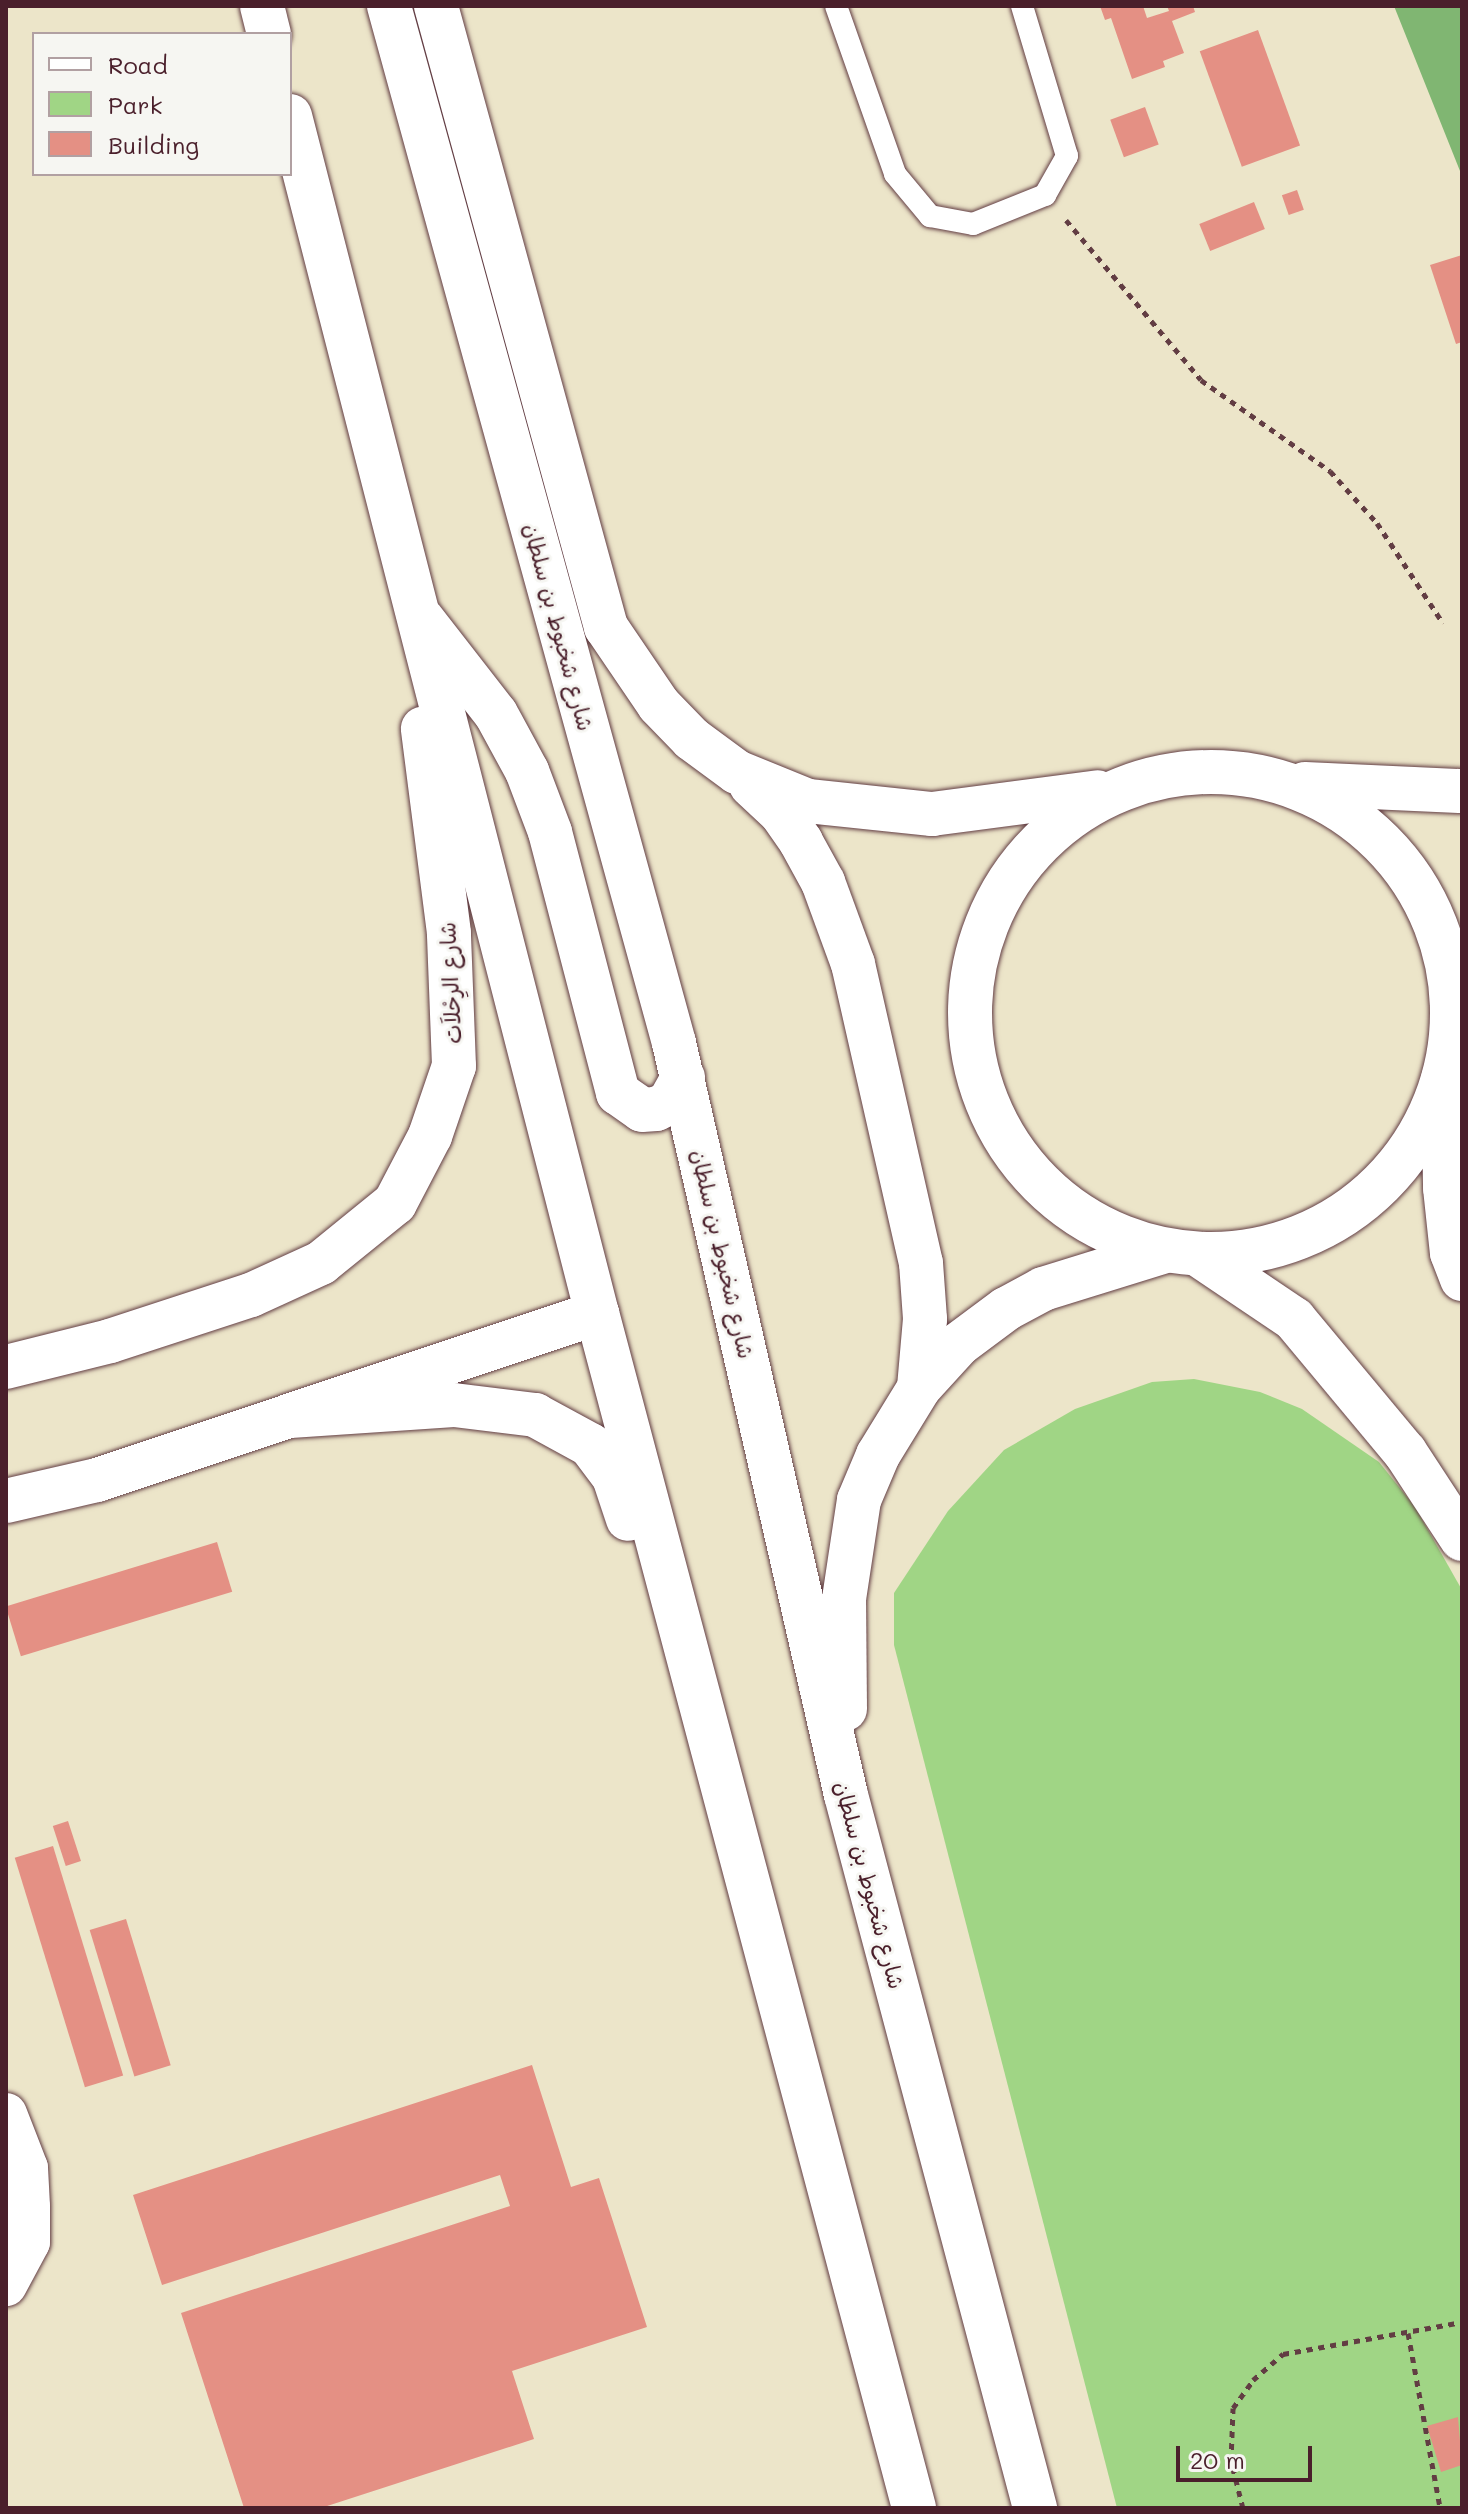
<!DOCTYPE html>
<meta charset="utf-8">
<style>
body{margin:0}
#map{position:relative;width:1468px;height:2514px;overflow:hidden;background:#ece5c9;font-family:Mali,"Playpen Sans Arabic",sans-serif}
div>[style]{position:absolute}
.green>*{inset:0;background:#a0d585}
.forest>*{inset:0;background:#80b672}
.building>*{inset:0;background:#e49084;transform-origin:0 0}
.path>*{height:5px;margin-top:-2.5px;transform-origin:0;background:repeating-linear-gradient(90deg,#623d43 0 6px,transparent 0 12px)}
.roads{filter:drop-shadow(0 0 2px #623d43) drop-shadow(0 0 2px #623d43)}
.service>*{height:22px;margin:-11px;padding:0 11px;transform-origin:11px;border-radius:11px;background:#fff}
.minor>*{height:42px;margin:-21px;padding:0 21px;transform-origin:21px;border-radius:21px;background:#fff}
.secondary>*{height:44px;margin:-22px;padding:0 22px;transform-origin:22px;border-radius:22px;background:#fff}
.primary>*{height:44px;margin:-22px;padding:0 22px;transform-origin:22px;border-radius:22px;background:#fff}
.primary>.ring{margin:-22px;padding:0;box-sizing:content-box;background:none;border:44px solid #fff;border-radius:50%}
span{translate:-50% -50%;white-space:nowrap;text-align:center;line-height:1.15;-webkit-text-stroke:6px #f6f6f2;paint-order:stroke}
.street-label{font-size:22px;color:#4a1f2b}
.frame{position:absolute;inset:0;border:8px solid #4a1f2b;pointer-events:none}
.legend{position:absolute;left:32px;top:32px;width:260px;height:144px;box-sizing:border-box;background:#f6f6f2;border:2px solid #b1a0a2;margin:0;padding:10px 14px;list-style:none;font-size:24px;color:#4a1f2b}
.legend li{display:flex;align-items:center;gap:16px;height:40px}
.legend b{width:40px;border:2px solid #b1a0a2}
.scale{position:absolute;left:1176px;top:2446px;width:136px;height:36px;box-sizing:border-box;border:4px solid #4a1f2b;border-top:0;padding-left:10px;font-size:24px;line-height:28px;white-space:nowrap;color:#4a1f2b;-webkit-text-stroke:6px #f6f6f2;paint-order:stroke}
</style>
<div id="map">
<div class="green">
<i style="clip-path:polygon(1194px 1379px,1260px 1392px,1302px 1409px,1379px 1462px,1415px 1507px,1462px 1590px,1462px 2508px,1117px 2508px,894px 1645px,894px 1593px,948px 1511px,1004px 1450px,1075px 1409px,1152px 1382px)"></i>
</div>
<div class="forest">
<i style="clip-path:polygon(1394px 6px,1462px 6px,1462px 176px)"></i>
</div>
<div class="building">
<i style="clip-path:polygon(1100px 6px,1143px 6px,1147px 18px,1169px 11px,1167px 6px,1193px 6px,1195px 12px,1172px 21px,1184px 53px,1163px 61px,1165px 67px,1132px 79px,1111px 18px,1105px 20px)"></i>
<i style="left:1258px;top:30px;width:123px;height:62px;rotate:70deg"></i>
<i style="left:1145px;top:107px;width:40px;height:37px;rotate:70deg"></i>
<i style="left:1297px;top:190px;width:21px;height:16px;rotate:71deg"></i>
<i style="left:1254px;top:202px;width:29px;height:59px;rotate:68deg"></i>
<i style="clip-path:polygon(1462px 255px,1462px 342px,1456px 344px,1430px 265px)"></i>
<i style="left:217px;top:1542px;width:52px;height:221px;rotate:73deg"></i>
<i style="left:68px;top:1821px;width:42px;height:16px;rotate:72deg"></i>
<i style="left:53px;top:1846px;width:240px;height:40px;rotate:73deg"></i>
<i style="left:126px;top:1919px;width:153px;height:38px;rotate:73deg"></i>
<i style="clip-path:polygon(532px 2065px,571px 2187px,599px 2178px,647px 2327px,512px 2371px,534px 2439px,321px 2508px,244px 2508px,181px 2313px,510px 2206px,500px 2175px,162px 2285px,133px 2195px)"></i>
<i style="clip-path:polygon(1458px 2417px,1462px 2465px,1441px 2472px,1427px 2426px)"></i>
</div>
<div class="path">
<i style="left:1066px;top:220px;width:209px;rotate:49.8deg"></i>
<i style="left:1201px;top:380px;width:158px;rotate:35.2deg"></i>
<i style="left:1330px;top:471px;width:70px;rotate:47.9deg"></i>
<i style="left:1377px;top:523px;width:120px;rotate:56.6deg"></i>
<i style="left:1408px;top:2333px;width:178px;rotate:79.6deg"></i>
<i style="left:1243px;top:2508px;width:49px;rotate:-104.3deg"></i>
<i style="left:1231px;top:2461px;width:53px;rotate:-87.8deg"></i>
<i style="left:1233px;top:2408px;width:34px;rotate:-54deg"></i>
<i style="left:1253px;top:2380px;width:40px;rotate:-41deg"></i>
<i style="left:1283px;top:2354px;width:182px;rotate:-10.1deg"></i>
</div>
<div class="roads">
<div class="service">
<i style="left:836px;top:6px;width:178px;rotate:70.6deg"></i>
<i style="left:895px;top:174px;width:55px;rotate:50.2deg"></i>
<i style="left:930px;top:216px;width:44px;rotate:10.5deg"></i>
<i style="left:973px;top:224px;width:78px;rotate:-21.9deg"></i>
<i style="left:1045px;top:195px;width:45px;rotate:-60.6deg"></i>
<i style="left:1067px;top:156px;width:157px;rotate:-106.7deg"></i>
</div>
<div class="minor">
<i style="left:6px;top:2114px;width:58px;rotate:68.7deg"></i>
<i style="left:27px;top:2168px;width:39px;rotate:87deg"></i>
<i style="left:29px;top:2207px;width:35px;rotate:90deg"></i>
<i style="left:29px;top:2242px;width:49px;rotate:118.1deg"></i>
</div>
<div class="secondary">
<i style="left:1443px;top:1079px;width:109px;rotate:88.9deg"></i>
<i style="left:1445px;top:1188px;width:65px;rotate:83.9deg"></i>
<i style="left:1452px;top:1253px;width:28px;rotate:69deg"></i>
<i style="left:1199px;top:1255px;width:115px;rotate:34deg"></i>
<i style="left:1294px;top:1319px;width:173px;rotate:50.2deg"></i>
<i style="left:1405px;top:1452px;width:104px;rotate:56.8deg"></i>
</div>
<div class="primary">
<i style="left:262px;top:6px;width:29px;rotate:76deg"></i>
<i style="left:389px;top:6px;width:1075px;rotate:74.63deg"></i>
<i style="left:674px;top:1043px;width:771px;rotate:77.12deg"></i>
<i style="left:846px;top:1795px;width:738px;rotate:75.15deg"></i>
<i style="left:436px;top:6px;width:644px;rotate:74.69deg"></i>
<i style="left:606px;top:627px;width:94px;rotate:55.8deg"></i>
<i style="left:659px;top:705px;width:47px;rotate:45.9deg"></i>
<i style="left:692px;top:739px;width:56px;rotate:36.3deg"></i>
<i style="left:737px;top:772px;width:77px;rotate:22.2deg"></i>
<i style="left:808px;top:801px;width:125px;rotate:6deg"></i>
<i style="left:932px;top:814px;width:167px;rotate:-7.5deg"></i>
<i style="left:290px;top:116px;width:1236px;rotate:75.62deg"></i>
<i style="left:597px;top:1313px;width:1236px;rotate:75.14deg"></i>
<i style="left:422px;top:619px;width:120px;rotate:52.1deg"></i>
<i style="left:496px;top:714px;width:65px;rotate:61.5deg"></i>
<i style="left:527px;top:771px;width:65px;rotate:69.3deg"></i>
<i style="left:550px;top:832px;width:270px;rotate:75.4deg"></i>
<i style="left:618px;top:1093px;width:29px;rotate:35deg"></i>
<i style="left:642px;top:1110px;width:14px;rotate:-4deg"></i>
<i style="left:656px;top:1109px;width:14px;rotate:-25deg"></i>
<i style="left:669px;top:1103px;width:29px;rotate:-61deg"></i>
<i class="ring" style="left:970px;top:772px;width:438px;height:438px"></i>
<i style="left:1305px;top:784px;width:157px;rotate:2.6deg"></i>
<i style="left:751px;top:785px;width:41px;rotate:43deg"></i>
<i style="left:781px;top:813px;width:35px;rotate:55deg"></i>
<i style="left:801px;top:842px;width:46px;rotate:61.2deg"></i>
<i style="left:823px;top:882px;width:87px;rotate:69.9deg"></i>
<i style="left:853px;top:964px;width:307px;rotate:77.2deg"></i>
<i style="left:921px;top:1263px;width:56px;rotate:85.9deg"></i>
<i style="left:925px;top:1319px;width:69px;rotate:95deg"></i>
<i style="left:6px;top:1367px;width:107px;rotate:-14deg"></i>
<i style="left:110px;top:1341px;width:148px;rotate:-18.1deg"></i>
<i style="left:251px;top:1295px;width:77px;rotate:-24.6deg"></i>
<i style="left:321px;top:1263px;width:95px;rotate:-39deg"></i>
<i style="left:395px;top:1203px;width:76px;rotate:-62.4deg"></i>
<i style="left:430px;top:1136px;width:74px;rotate:-71.1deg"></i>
<i style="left:454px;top:1066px;width:133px;rotate:-92.2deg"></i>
<i style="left:449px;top:933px;width:206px;rotate:-97.3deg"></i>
<i style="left:290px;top:1416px;width:164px;rotate:-3.8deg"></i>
<i style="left:454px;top:1405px;width:82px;rotate:7deg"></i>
<i style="left:535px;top:1415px;width:63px;rotate:28.6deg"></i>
<i style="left:590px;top:1445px;width:40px;rotate:53deg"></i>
<i style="left:614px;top:1477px;width:44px;rotate:71.6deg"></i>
<i style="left:6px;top:1501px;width:93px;rotate:-13deg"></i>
<i style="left:97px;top:1480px;width:527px;rotate:-18.47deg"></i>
<i style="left:845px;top:1709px;width:110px;rotate:-90.5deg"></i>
<i style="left:844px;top:1599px;width:100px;rotate:-81.4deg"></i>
<i style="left:859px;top:1500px;width:49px;rotate:-67.1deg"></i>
<i style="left:878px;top:1455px;width:79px;rotate:-58.5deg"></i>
<i style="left:919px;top:1388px;width:59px;rotate:-47.7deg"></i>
<i style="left:959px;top:1344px;width:59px;rotate:-36.7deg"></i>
<i style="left:1006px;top:1309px;width:42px;rotate:-28.4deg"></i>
<i style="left:1043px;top:1289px;width:129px;rotate:-17.2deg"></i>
</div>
</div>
<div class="street-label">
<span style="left:559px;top:627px;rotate:75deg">شارع شخبوط بن سلطان</span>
<span style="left:450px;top:983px;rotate:-93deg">شارع الرِحْلاَت</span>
<span style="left:723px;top:1254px;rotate:77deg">شارع شخبوط بن سلطان</span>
<span style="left:870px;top:1885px;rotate:75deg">شارع شخبوط بن سلطان</span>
</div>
<div class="frame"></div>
<ul class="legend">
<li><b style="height:10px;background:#fff"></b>Road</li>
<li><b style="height:22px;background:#a0d585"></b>Park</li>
<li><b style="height:22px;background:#e49084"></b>Building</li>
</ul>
<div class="scale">20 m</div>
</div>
